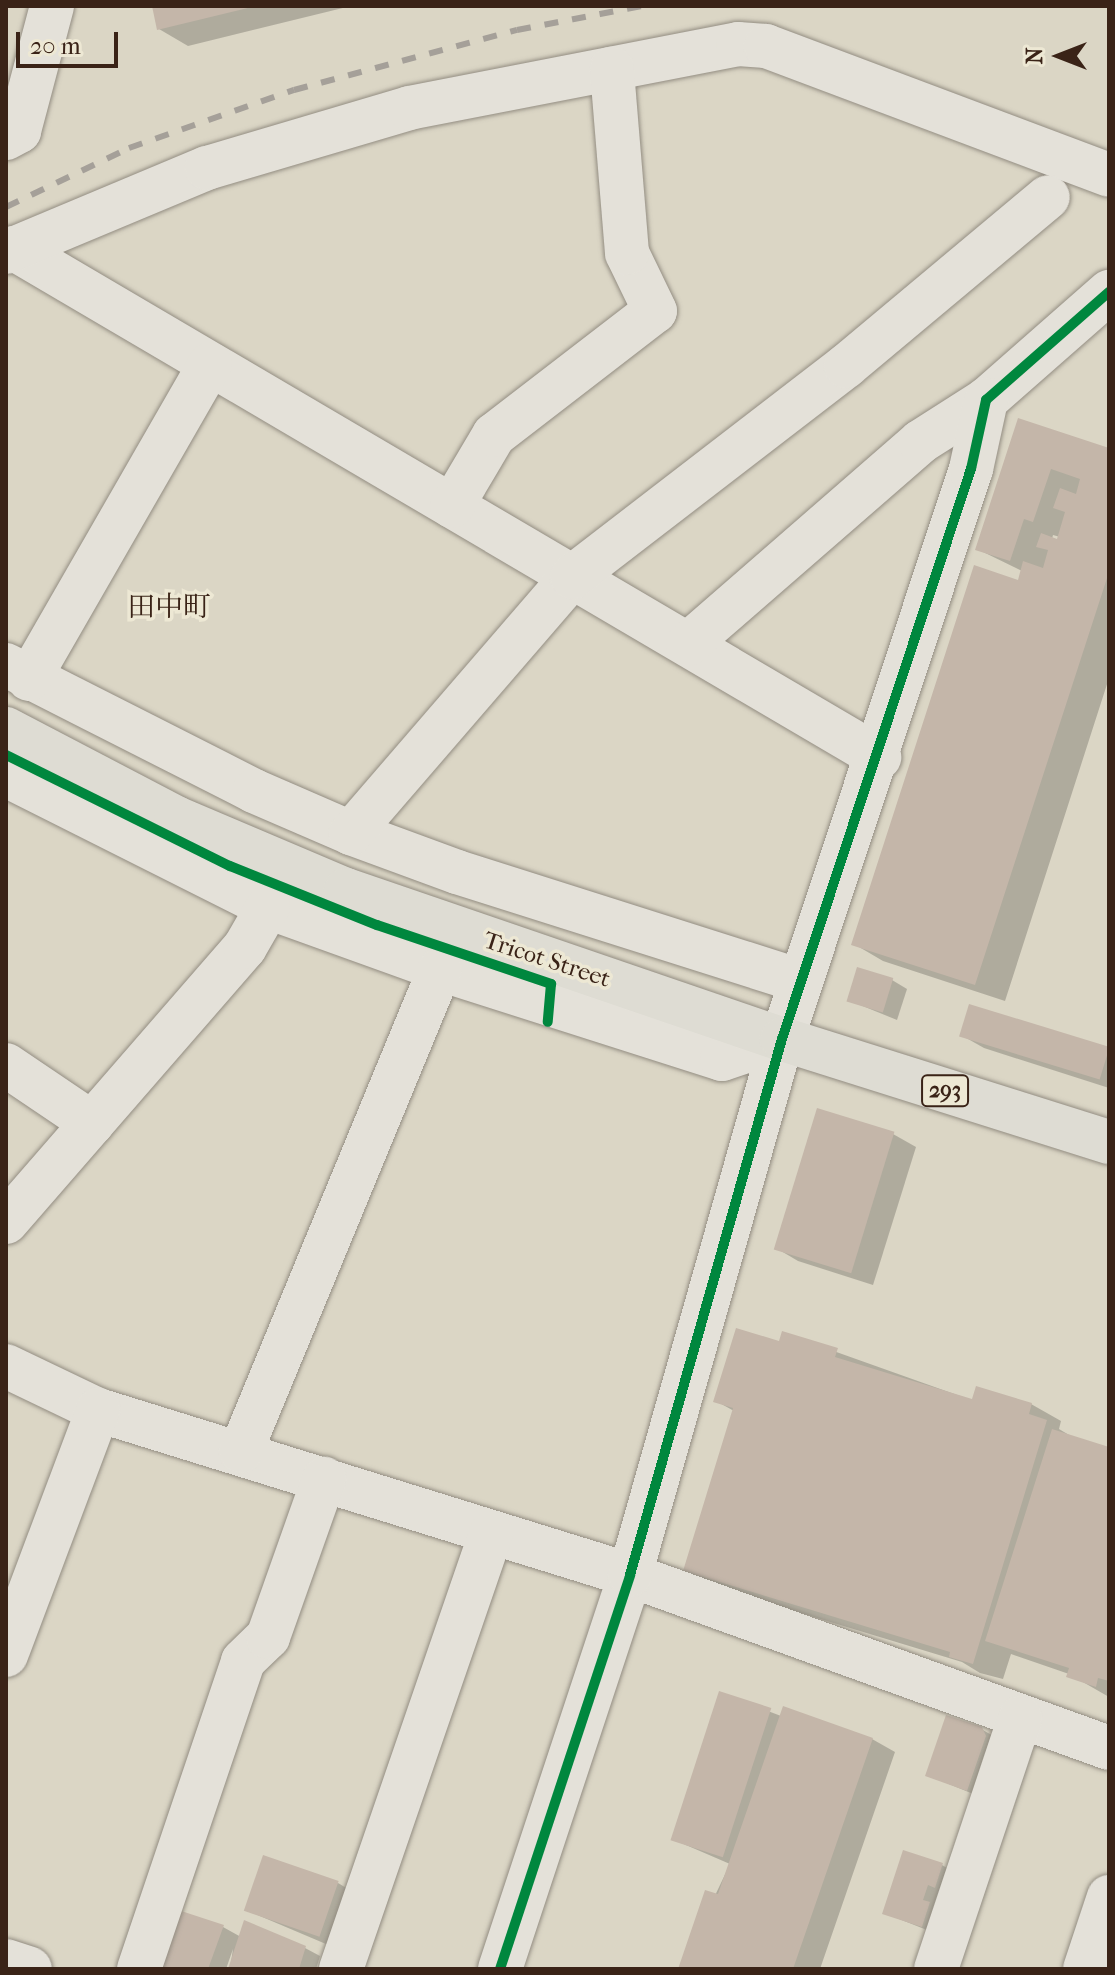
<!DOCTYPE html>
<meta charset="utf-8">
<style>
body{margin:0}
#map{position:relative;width:1115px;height:1975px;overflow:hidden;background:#dbd6c5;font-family:"IM FELL French Canon","Noto Serif JP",serif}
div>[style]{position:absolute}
.shadow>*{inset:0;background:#0003}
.building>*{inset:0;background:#c4b6a9;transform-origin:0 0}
.roads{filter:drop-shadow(0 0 2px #938d82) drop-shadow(0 0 2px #938d82)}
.minor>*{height:44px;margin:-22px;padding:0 22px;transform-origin:22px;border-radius:22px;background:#e4e1d9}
.highway>*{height:44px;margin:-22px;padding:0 22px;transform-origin:22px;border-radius:22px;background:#dedcd3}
.rail>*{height:6px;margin-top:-3px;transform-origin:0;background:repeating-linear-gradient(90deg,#a5a099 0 14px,transparent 0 28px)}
.cycleway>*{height:10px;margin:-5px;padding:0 5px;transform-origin:5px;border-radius:5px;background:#00873e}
span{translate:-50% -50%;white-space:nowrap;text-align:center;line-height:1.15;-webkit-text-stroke:7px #ede8d4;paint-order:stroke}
.shield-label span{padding:2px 6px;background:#ede8d4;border:2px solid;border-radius:6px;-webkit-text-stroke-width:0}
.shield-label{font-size:22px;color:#3a2317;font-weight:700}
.street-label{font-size:24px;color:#3a2317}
.quarter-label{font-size:28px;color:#3a2317}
.frame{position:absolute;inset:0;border:8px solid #3a2317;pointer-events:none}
.north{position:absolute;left:1019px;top:16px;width:80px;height:80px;-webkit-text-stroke:6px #ede8d4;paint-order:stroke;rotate:270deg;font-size:22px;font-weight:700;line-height:32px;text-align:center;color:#3a2317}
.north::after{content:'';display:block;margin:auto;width:28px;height:36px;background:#3a2317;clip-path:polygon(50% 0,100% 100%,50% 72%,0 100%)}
.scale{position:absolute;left:16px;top:32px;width:102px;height:36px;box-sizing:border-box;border:4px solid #3a2317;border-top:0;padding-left:10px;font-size:24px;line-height:28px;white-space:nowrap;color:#3a2317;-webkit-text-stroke:6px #ede8d4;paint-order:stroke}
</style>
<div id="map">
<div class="shadow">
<i style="clip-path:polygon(154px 6px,351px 6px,188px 46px,159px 29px)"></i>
<i style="clip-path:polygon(evenodd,1019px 421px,1109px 450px,1109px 678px,1005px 1001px,883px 961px,854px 944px,1019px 582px,1022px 571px,977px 549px,1019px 421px,1053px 535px,1060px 537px,1058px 541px,1052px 539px,1053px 535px)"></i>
<i style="clip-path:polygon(892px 980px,907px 989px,897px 1020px,848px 1000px)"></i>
<i style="clip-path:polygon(970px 1006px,1109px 1051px,1109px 1088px,984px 1048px,961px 1035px)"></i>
<i style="clip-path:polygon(893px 1134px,916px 1147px,873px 1285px,798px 1261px,776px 1248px)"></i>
<i style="clip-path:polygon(783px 1333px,974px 1401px,1031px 1404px,1061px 1421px,1059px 1429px,1074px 1438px,1109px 1449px,1109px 1697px,1069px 1674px,1011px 1654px,1003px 1679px,980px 1673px,962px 1662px,715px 1587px,686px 1570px,734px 1411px,716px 1401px,780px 1344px)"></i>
<i style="clip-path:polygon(720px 1693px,781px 1716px,872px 1739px,895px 1752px,820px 1969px,680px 1969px,730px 1864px,672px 1839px)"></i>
<i style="clip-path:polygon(981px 1729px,997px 1738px,983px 1798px,927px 1775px)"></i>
<i style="clip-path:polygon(942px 1865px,957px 1874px,937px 1934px,884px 1913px)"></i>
<i style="clip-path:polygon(338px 1883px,353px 1892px,333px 1947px,246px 1910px)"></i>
<i style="clip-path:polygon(223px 1927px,241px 1937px,305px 1948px,320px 1956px,316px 1969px,230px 1969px,233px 1949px,226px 1969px,151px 1969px)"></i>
</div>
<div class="building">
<i style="clip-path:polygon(152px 6px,252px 6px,252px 7px,157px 30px)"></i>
<i style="clip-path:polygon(1018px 418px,1109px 448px,1109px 572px,975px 985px,851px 945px,974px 565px,1018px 580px,1023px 561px,1043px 568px,1048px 550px,1036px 547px,1041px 533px,1057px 539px,1065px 512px,1053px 508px,1060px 488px,1076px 494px,1080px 479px,1051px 469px,1033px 522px,1024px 519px,1010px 561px,975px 550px)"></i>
<i style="left:857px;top:967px;width:38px;height:36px;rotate:17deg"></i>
<i style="left:969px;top:1004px;width:147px;height:34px;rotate:17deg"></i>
<i style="left:817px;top:1108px;width:81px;height:148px;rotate:17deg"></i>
<i style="clip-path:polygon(736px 1328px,779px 1341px,782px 1331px,838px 1348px,835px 1357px,972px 1399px,976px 1386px,1032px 1403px,1029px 1414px,1047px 1420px,973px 1664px,949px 1657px,950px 1652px,683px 1571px,733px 1408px,713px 1402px)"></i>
<i style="clip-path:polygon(1052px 1429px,1109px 1447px,1109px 1681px,1098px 1678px,1096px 1687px,1066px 1677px,1069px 1668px,985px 1641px)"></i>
<i style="left:719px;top:1691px;width:55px;height:157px;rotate:18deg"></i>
<i style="clip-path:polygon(783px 1706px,873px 1738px,793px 1969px,678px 1969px,705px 1890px,718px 1894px)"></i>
<i style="clip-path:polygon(946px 1715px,982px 1727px,986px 1736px,967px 1791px,925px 1776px)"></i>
<i style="clip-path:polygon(903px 1850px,943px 1863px,935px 1888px,928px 1885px,923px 1900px,930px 1902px,922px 1927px,882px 1914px)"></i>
<i style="left:263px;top:1855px;width:80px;height:59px;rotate:19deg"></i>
<i style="clip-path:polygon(172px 1908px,224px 1925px,208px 1969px,149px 1969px)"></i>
<i style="clip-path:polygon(244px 1920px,306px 1946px,299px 1969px,228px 1969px)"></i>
</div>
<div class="roads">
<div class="minor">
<i style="left:6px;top:138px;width:15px;rotate:-28deg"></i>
<i style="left:19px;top:131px;width:129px;rotate:-75.2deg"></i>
<i style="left:13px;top:248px;width:1005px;rotate:30.45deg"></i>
<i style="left:6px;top:252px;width:218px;rotate:-22.7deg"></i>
<i style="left:207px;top:168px;width:211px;rotate:-16.5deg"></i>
<i style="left:409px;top:108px;width:335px;rotate:-11deg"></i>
<i style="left:738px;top:44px;width:28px;rotate:4deg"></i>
<i style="left:766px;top:46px;width:366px;rotate:20.6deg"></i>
<i style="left:452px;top:506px;width:82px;rotate:-59.4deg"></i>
<i style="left:494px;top:435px;width:203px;rotate:-37.6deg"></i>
<i style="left:655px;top:311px;width:64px;rotate:-115.8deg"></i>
<i style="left:627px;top:253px;width:185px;rotate:-94.7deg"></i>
<i style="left:688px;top:644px;width:308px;rotate:-41deg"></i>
<i style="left:920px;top:442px;width:78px;rotate:-32.5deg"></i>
<i style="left:986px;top:400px;width:164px;rotate:-41.3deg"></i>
<i style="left:6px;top:665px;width:278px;rotate:26.9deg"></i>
<i style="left:254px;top:791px;width:106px;rotate:23.4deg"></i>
<i style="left:351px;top:833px;width:113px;rotate:20.2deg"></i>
<i style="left:457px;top:872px;width:360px;rotate:17.6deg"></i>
<i style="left:29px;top:679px;width:363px;rotate:-60.1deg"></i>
<i style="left:6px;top:775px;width:293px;rotate:26.7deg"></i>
<i style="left:268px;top:907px;width:183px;rotate:19.8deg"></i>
<i style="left:440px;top:969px;width:296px;rotate:17.7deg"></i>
<i style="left:722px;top:1059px;width:63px;rotate:-18.4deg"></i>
<i style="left:351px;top:833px;width:338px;rotate:-49.2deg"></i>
<i style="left:572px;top:577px;width:346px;rotate:-37.6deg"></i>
<i style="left:846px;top:366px;width:263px;rotate:-39.9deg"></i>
<i style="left:6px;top:1065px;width:104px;rotate:34deg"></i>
<i style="left:6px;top:1222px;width:364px;rotate:-49deg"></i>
<i style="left:245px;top:947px;width:46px;rotate:-60.1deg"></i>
<i style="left:6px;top:1366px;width:102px;rotate:25.6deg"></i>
<i style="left:98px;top:1410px;width:557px;rotate:17.23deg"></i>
<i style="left:630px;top:1575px;width:509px;rotate:19.86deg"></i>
<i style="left:241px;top:1451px;width:521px;rotate:-67.57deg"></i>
<i style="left:6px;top:1655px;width:262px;rotate:-69.4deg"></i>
<i style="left:6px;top:1961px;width:25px;rotate:18deg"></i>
<i style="left:139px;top:1969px;width:325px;rotate:-71.3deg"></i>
<i style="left:243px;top:1661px;width:35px;rotate:-44deg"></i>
<i style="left:268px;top:1637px;width:168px;rotate:-70.5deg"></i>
<i style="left:341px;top:1969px;width:461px;rotate:-71deg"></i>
<i style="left:500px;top:1969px;width:415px;rotate:-71.7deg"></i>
<i style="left:630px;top:1575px;width:557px;rotate:-74.17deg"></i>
<i style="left:782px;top:1039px;width:601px;rotate:-71.66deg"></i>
<i style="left:971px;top:469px;width:71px;rotate:-77.7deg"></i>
<i style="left:936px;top:1969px;width:265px;rotate:-71.5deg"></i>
<i style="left:1085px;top:1969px;width:76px;rotate:-71.6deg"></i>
</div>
<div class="highway">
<i style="left:6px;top:729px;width:192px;rotate:27.6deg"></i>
<i style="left:176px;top:818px;width:185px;rotate:23deg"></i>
<i style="left:346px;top:890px;width:461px;rotate:18.9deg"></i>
<i style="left:782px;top:1039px;width:343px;rotate:17.5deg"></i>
</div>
</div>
<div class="rail">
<i style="left:6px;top:207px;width:136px;rotate:-25.6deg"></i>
<i style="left:129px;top:148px;width:175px;rotate:-19.4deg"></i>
<i style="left:294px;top:90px;width:231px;rotate:-15.1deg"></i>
<i style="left:517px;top:30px;width:127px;rotate:-10.9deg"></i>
</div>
<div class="cycleway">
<i style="left:6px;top:755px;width:250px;rotate:26.4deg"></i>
<i style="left:230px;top:866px;width:158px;rotate:21.9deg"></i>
<i style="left:377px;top:925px;width:184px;rotate:18.7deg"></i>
<i style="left:551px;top:984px;width:38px;rotate:95deg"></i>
<i style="left:500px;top:1969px;width:415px;rotate:-71.7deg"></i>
<i style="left:630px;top:1575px;width:557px;rotate:-74.17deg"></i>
<i style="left:782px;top:1039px;width:601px;rotate:-71.66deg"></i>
<i style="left:971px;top:469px;width:71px;rotate:-77.7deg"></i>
<i style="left:986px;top:400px;width:164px;rotate:-41.3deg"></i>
</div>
<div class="shield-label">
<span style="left:945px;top:1091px">293</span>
</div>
<div class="street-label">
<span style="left:547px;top:960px;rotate:18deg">Tricot Street</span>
</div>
<div class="quarter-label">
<span style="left:169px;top:607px">田中町</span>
</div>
<div class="frame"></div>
<div class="north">N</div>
<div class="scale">20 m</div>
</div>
